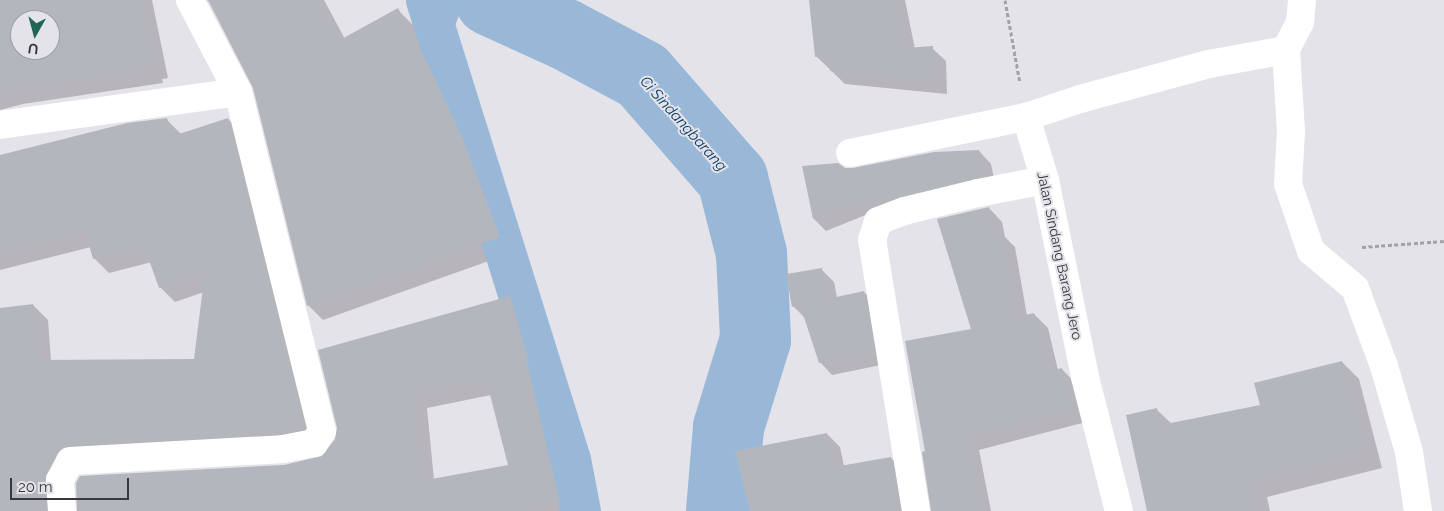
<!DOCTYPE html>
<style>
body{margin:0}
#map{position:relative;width:1444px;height:511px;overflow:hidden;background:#e5e3ea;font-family:Raleway,sans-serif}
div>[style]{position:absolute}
.water>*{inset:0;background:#99b8d8}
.shadow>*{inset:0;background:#0003}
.canal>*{height:41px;margin:-20.5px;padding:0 20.5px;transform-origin:20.5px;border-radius:20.5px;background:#99b8d8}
.river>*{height:71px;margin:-35.5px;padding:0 35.5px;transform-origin:35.5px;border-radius:35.5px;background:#99b8d8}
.building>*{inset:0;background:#b4b6bd}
.path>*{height:3px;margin-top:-1.5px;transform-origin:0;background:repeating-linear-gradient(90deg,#a3a1a7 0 4px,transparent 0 6.5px)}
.minor>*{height:28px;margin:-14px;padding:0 14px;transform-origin:14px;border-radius:14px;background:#fff}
span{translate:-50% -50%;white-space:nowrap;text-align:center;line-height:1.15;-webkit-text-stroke:4px #e5e3ea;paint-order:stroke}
.street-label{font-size:14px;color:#38373a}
.water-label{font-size:15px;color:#083b63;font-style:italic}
.north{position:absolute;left:10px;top:10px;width:50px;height:50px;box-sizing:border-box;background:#e5e3ea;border:1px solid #a09ea4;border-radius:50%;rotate:187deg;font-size:14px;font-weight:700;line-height:20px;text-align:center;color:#38373a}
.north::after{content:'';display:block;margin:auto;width:18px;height:22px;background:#206558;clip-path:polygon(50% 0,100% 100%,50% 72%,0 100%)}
.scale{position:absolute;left:10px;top:478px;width:119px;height:22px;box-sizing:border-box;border:2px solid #38373a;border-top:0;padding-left:6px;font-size:15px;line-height:18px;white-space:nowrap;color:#38373a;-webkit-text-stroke:4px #e5e3ea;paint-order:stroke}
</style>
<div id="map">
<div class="water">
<i style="clip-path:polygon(411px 0,471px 0,460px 13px,453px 31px,436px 32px,422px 23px)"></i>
</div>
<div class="shadow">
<i style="clip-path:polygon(evenodd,0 0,152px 0,168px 78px,162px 79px,163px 83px,23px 104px,0 110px,0 0,20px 20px,50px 20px,50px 50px,20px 50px,20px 20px)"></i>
<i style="clip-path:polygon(206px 0,324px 0,345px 39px,398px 10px,413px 25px,443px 80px,477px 154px,514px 252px,323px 320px,308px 305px,253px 85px,209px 1px)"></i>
<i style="clip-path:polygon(810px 0,905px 0,915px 49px,932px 48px,946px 61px,947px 94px,845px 84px,816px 56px)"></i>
<i style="clip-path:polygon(166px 119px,182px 135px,228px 119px,243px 134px,319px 443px,84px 460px,60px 511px,0 511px,0 309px,33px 305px,48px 320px,51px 361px,196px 360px,204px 292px,175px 302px,160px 287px,152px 262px,109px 273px,94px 258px,91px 247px,0 270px,0 156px)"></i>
<i style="clip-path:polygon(979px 151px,991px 164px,996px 188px,868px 214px,826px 231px,814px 219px,804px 167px,853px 170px)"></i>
<i style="clip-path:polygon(989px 208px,1002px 222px,1005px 237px,1015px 247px,1027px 316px,1034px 314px,1048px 328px,1058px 370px,1062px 369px,1075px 383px,1086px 422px,979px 450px,991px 511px,932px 511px,926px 452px,973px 330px)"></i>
<i style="clip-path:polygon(822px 270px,834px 282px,837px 298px,864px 292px,876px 305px,886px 364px,832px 375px,820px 362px,806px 319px,793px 306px)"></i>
<i style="clip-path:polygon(evenodd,510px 298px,525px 313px,543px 377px,541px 377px,572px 511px,79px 511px,323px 457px,510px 298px,491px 395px,510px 466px,434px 480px,427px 408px,491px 395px)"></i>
<i style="clip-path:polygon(1342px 362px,1359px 379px,1382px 468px,1267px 497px,1270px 511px,1148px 511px,1157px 410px,1172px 424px,1261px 406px)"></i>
<i style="clip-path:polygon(827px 434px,840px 447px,844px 466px,891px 458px,904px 472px,912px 511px,752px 511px)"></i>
</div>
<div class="canal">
<i style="left:426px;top:0;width:481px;rotate:72.6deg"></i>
<i style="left:570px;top:459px;width:53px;rotate:79.1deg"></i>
</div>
<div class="river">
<i style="left:490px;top:0;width:82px;rotate:24.4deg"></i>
<i style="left:565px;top:34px;width:87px;rotate:28deg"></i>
<i style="left:642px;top:75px;width:137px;rotate:48.9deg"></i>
<i style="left:732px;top:178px;width:77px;rotate:75.8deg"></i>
<i style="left:751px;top:253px;width:86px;rotate:87.3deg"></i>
<i style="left:755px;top:339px;width:92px;rotate:107.1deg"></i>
<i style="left:728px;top:427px;width:84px;rotate:94.8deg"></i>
</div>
<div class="building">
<i style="clip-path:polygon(evenodd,0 0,141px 0,154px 63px,148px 65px,149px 69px,0 91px,0 0,20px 20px,50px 20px,50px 50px,20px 50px,20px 20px)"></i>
<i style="clip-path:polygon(208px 0,317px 0,340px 40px,398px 8px,428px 64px,462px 137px,500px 237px,307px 306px,253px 88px)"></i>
<i style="clip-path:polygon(809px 0,895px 0,905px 48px,933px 46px,934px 81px,830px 71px,830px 55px,815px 57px)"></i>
<i style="clip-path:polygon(167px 118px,173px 136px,228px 118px,305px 428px,281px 433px,69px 445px,61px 448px,56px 453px,46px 473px,46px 511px,0 511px,0 308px,33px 304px,37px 360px,194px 359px,205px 271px,159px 288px,144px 246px,93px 259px,85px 231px,0 252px,0 155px,127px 123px)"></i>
<i style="clip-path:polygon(979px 150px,984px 176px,892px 199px,856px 203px,813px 219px,802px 166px,838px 163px,845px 168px,853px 168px,934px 152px)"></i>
<i style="clip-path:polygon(989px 207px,994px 234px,1002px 233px,1017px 317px,1034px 313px,1050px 371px,1062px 368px,1074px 409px,967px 437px,981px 511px,931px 511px,922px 452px,925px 451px,905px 341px,971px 329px,937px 219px)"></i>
<i style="clip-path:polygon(822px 268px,827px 299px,864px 291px,874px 352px,819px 363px,800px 305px,792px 307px,786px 274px)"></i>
<i style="clip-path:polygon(evenodd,510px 296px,529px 362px,527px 363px,560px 502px,517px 511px,77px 511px,76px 483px,80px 476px,284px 465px,322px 456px,335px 439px,337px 428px,318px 350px,510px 296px,486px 379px,508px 465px,421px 481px,413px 394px,486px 379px)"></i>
<i style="clip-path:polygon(1342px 361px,1366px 451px,1251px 480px,1256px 505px,1252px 506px,1253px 511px,1147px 511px,1126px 415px,1157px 408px,1161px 425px,1260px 405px,1254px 383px)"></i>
<i style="clip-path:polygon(827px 433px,834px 467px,891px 457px,900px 511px,750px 511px,735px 451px)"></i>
</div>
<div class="path">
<i style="left:1005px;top:0;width:84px;rotate:79.8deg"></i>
<i style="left:1362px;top:247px;width:82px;rotate:-4.2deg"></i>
</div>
<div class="minor">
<i style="left:1302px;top:0;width:22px;rotate:95deg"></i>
<i style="left:1300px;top:22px;width:31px;rotate:117deg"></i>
<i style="left:1286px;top:50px;width:81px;rotate:86.5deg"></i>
<i style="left:1291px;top:131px;width:53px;rotate:93.2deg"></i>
<i style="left:1288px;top:184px;width:71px;rotate:71.1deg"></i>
<i style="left:1311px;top:251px;width:57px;rotate:40.1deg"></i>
<i style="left:1355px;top:288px;width:83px;rotate:69.6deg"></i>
<i style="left:1384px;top:366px;width:90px;rotate:73.8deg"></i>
<i style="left:1409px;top:452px;width:60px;rotate:81.3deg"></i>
<i style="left:1026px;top:117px;width:66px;rotate:73.2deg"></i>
<i style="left:1045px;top:180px;width:201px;rotate:78.5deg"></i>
<i style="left:1085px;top:377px;width:138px;rotate:75.8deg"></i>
<i style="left:0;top:125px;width:240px;rotate:-7.9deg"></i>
<i style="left:850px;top:153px;width:180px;rotate:-11.6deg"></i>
<i style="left:1026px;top:117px;width:57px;rotate:-18.4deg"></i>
<i style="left:1080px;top:99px;width:134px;rotate:-15.2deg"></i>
<i style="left:1209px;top:64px;width:78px;rotate:-10.3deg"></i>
<i style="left:62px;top:511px;width:31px;rotate:-94deg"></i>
<i style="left:60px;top:480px;width:21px;rotate:-62deg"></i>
<i style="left:70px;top:461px;width:213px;rotate:-3.2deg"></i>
<i style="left:283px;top:449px;width:32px;rotate:-11deg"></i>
<i style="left:314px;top:443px;width:14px;rotate:-56deg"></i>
<i style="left:322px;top:431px;width:349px;rotate:-103.9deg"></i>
<i style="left:238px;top:92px;width:104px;rotate:-117.6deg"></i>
<i style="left:916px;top:511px;width:275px;rotate:-99.2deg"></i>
<i style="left:872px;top:240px;width:20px;rotate:-72deg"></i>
<i style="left:878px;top:221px;width:28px;rotate:-21deg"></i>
<i style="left:904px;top:211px;width:76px;rotate:-13.7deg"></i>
<i style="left:978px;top:193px;width:68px;rotate:-11deg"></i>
</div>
<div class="street-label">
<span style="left:1060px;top:256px;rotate:78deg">Jalan Sindang Barang Jero</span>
</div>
<div class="water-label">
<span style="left:683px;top:124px;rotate:48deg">Ci Sindangbarang</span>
</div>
<div class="north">U</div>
<div class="scale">20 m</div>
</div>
